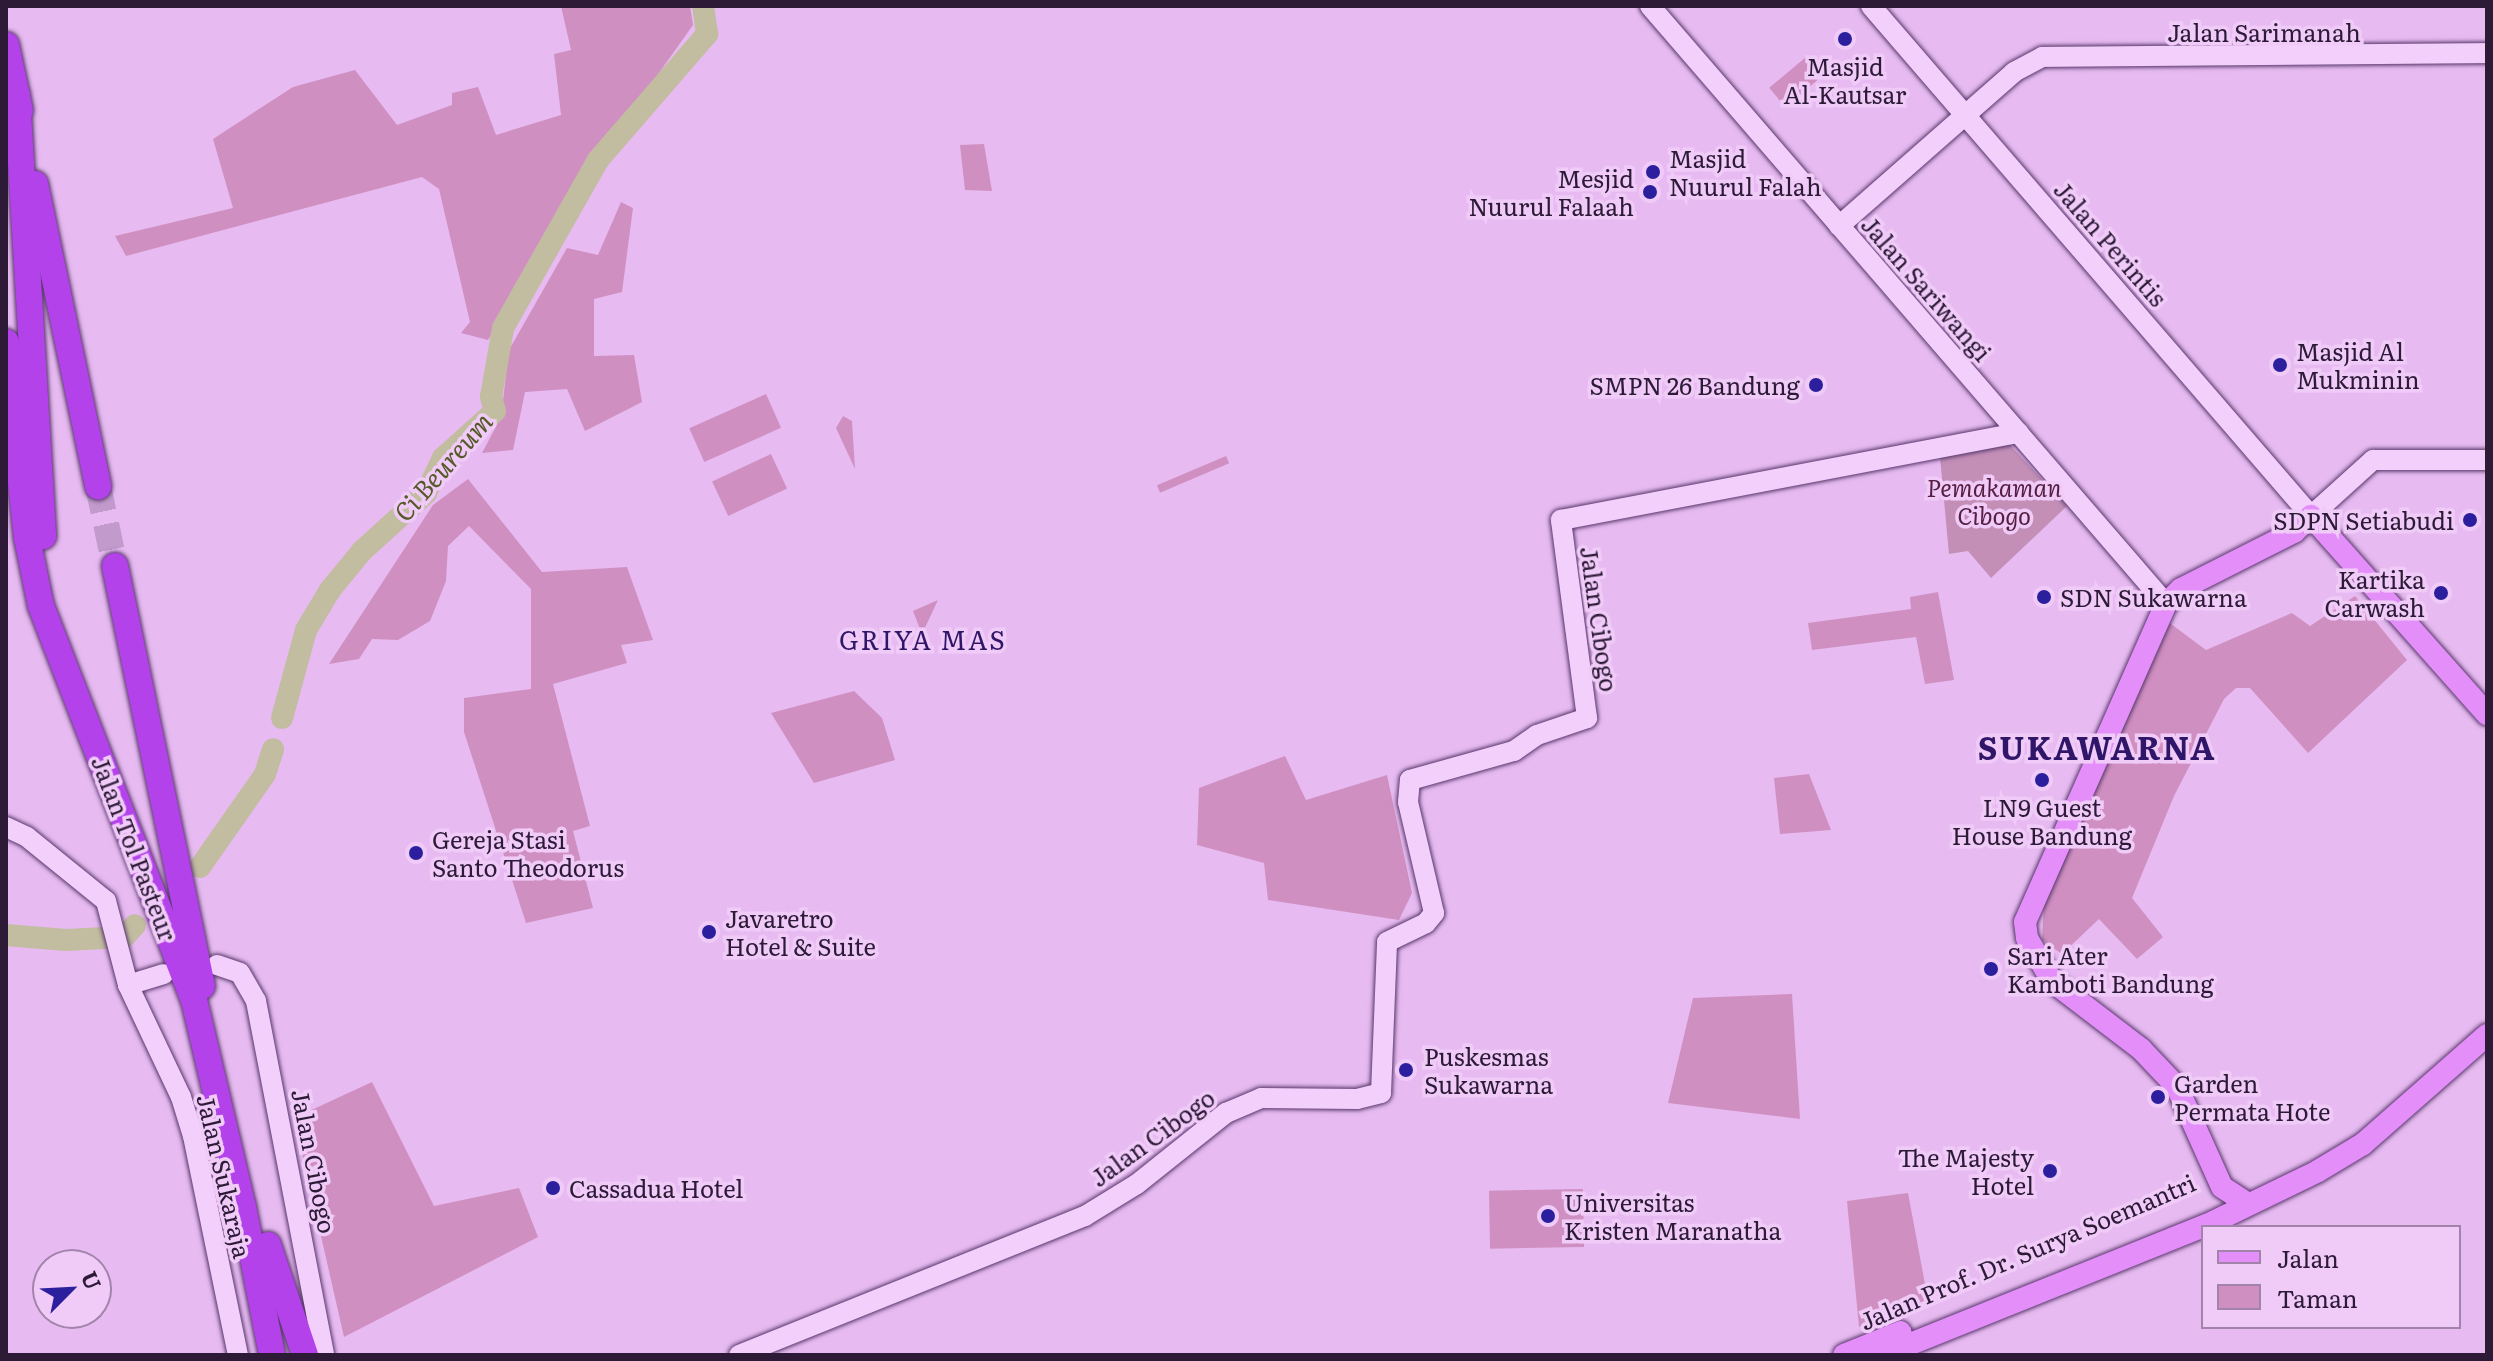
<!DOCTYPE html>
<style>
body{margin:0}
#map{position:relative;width:2493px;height:1361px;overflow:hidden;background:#e7bbf1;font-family:Literata,serif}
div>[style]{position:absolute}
.green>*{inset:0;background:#d08fc1;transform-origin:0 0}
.cemetery>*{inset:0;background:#c38fb7}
.river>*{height:22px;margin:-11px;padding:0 11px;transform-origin:11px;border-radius:11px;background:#c2bca0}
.highway-tunnel>*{height:26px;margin-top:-13px;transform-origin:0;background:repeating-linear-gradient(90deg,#c29bcc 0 26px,transparent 0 39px)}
.roads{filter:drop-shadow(0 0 2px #57376b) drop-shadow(0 0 2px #57376b)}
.secondary>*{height:20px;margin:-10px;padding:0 10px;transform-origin:10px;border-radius:10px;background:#f3cffc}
.primary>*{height:22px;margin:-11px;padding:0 11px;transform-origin:11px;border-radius:11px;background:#e48ef9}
.highway>*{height:26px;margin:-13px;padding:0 13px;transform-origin:13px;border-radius:13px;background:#b342ea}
.dots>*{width:22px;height:22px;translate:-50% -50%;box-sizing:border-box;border:4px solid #f0cbf8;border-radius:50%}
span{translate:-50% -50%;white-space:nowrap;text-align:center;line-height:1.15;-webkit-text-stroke:7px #f0cbf8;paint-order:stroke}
.street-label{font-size:24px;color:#2c1a37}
.poi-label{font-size:24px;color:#2c1a37}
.left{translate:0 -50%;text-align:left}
.right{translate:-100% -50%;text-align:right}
.park-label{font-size:24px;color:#561f42;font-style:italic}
.water-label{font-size:26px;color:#565928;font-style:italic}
.neighbourhood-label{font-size:26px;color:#301668;letter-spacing:2px}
.district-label{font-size:32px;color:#301668;font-weight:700;letter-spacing:2px}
.frame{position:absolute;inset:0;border:8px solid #2c1a37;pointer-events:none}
.legend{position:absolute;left:2201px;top:1225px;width:260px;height:104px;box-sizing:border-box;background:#f0cbf8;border:2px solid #a284ab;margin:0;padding:10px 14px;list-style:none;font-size:24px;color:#2c1a37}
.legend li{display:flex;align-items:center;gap:16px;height:40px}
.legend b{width:40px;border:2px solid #a284ab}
.north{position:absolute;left:32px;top:1249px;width:80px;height:80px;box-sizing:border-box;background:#f0cbf8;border:2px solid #a284ab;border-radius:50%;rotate:66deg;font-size:22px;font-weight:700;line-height:32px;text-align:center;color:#2c1a37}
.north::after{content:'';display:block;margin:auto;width:28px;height:36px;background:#2c1f9e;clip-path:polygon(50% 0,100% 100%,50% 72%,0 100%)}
</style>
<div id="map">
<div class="green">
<i style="clip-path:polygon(561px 6px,690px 6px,693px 25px,583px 180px,488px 340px,461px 333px,470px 322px,439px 189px,422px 177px,126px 256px,115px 236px,233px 208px,213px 139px,293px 87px,355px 70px,397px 125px,452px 105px,452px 93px,478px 87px,496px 135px,561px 115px,554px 54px,571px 50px)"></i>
<i style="left:1806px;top:57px;width:25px;height:48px;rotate:50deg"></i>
<i style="clip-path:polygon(984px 144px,992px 191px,965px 190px,960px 145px)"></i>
<i style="clip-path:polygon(621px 202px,633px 208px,622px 292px,594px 299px,594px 356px,634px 355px,642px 402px,585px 431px,567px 389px,525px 392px,513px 450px,482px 453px,501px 417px,509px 350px,567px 248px,598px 255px)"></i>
<i style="left:766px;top:394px;width:37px;height:84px;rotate:66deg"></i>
<i style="clip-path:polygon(843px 416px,852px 421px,855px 469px,836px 428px)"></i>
<i style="left:771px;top:454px;width:38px;height:65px;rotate:65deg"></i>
<i style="left:1226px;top:456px;width:8px;height:75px;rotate:67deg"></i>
<i style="clip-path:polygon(468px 479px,542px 572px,627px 567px,653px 640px,621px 645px,627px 663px,553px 684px,590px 826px,573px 831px,593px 908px,526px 923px,464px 732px,464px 698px,531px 689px,531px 589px,469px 526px,448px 546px,446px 581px,430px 621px,398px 640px,372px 639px,359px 659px,329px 664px,433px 505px)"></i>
<i style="clip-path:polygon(1938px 592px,1954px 680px,1925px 684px,1916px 637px,1812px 650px,1808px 623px,1911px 609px,1910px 597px)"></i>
<i style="clip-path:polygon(2355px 596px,2407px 660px,2308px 753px,2250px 688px,2236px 688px,2224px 699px,2174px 796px,2132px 898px,2163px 937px,2137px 959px,2099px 919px,2062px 954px,2042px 940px,2044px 902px,2167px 621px,2206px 650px,2292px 613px,2310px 626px)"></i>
<i style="clip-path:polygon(938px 600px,922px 634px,913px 611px)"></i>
<i style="clip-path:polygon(854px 691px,882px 718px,895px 760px,814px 783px,771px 713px)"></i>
<i style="clip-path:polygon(1285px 756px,1306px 800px,1387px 775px,1412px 893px,1399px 920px,1268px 900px,1264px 863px,1197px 845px,1199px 788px)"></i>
<i style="clip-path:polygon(1809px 774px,1831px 830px,1780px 834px,1774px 778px)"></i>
<i style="clip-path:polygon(1792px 994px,1800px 1119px,1668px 1103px,1693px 998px)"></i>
<i style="clip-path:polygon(372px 1082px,434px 1206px,519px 1188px,538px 1237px,344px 1337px,294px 1118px)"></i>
<i style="left:1583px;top:1189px;width:58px;height:94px;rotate:89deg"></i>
<i style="clip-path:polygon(1908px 1193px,1928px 1300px,1859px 1327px,1847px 1201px)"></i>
</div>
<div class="cemetery">
<i style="clip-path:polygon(2008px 443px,2067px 506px,1991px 578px,1968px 551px,1949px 554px,1940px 457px)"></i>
</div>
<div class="river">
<i style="left:282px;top:718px;width:91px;rotate:-74.7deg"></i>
<i style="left:306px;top:630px;width:47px;rotate:-59deg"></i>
<i style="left:330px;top:590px;width:50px;rotate:-50.6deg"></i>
<i style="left:362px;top:551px;width:86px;rotate:-42.2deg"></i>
<i style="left:426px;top:493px;width:39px;rotate:-64deg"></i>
<i style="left:443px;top:458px;width:70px;rotate:-42.1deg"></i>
<i style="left:495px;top:411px;width:15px;rotate:-106deg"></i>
<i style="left:491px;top:397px;width:70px;rotate:-80.1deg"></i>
<i style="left:503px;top:328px;width:193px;rotate:-60.5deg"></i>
<i style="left:598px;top:160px;width:167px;rotate:-49.1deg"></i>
<i style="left:707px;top:34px;width:28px;rotate:-98deg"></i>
<i style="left:200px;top:867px;width:113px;rotate:-55deg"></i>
<i style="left:265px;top:774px;width:26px;rotate:-72deg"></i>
<i style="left:6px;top:935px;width:60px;rotate:4.8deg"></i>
<i style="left:66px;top:940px;width:58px;rotate:-3deg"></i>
<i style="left:124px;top:937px;width:16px;rotate:-47deg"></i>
</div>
<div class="highway-tunnel">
<i style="left:98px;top:486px;width:82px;rotate:78deg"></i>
</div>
<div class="roads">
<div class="secondary">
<i style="left:1650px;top:6px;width:790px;rotate:49.21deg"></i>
<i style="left:1871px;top:6px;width:674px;rotate:49.21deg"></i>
<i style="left:2311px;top:516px;width:84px;rotate:-42.1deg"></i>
<i style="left:2373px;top:460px;width:114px"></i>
<i style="left:1839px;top:226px;width:233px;rotate:-41.3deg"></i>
<i style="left:2014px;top:72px;width:32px;rotate:-28deg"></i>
<i style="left:2042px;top:57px;width:445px;rotate:-0.5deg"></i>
<i style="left:6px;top:827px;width:23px;rotate:25deg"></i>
<i style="left:27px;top:837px;width:102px;rotate:39deg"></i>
<i style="left:106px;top:901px;width:87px;rotate:75.3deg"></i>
<i style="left:128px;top:985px;width:124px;rotate:64.7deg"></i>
<i style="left:181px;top:1097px;width:41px;rotate:72.9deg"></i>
<i style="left:193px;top:1136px;width:224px;rotate:78.4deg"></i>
<i style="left:217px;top:965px;width:24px;rotate:19deg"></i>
<i style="left:240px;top:973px;width:32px;rotate:60deg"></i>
<i style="left:256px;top:1001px;width:360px;rotate:79.1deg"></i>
<i style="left:128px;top:985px;width:37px;rotate:-17deg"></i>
<i style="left:739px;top:1355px;width:373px;rotate:-21.9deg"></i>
<i style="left:1085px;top:1216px;width:61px;rotate:-31.6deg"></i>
<i style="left:1137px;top:1184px;width:114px;rotate:-38.6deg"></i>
<i style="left:1226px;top:1113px;width:38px;rotate:-23deg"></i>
<i style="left:1261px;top:1098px;width:96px;rotate:0.6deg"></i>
<i style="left:1357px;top:1099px;width:25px;rotate:-14deg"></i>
<i style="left:1381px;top:1093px;width:151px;rotate:-87.7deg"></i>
<i style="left:1387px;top:942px;width:43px;rotate:-26deg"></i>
<i style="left:1426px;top:923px;width:13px;rotate:-51deg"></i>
<i style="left:1434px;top:913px;width:114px;rotate:-103.2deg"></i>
<i style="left:1408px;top:802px;width:22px;rotate:-85deg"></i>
<i style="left:1410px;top:780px;width:108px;rotate:-15.6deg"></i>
<i style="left:1514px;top:751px;width:28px;rotate:-35deg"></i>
<i style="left:1537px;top:735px;width:53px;rotate:-18.8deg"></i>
<i style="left:1587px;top:718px;width:200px;rotate:-97.5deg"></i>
<i style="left:1561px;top:520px;width:466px;rotate:-10.8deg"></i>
</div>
<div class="primary">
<i style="left:2245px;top:1202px;width:27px;rotate:-147deg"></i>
<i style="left:2222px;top:1187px;width:110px;rotate:-114.2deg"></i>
<i style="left:2177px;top:1087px;width:52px;rotate:-133.5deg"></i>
<i style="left:2141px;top:1049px;width:112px;rotate:-142.6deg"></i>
<i style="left:2052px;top:981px;width:50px;rotate:-120.2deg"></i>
<i style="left:2027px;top:938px;width:16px;rotate:-97deg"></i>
<i style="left:2025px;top:922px;width:348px;rotate:-66.1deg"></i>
<i style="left:2166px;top:604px;width:21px;rotate:-45deg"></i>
<i style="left:2181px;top:589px;width:127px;rotate:-26.8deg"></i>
<i style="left:2294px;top:532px;width:23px;rotate:-43deg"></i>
<i style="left:2311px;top:516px;width:265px;rotate:48.4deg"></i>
<i style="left:1844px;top:1355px;width:61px;rotate:-22deg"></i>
<i style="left:1883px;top:1355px;width:349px;rotate:-21.9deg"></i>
<i style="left:2207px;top:1225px;width:123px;rotate:-25.9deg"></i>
<i style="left:2318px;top:1171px;width:52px;rotate:-31deg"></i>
<i style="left:2363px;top:1144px;width:165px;rotate:-41.3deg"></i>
</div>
<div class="highway">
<i style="left:6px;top:45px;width:67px;rotate:78deg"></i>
<i style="left:17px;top:95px;width:442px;rotate:86.6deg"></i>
<i style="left:35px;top:184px;width:309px;rotate:78.2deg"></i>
<i style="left:6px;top:342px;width:197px;rotate:83.9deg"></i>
<i style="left:27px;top:538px;width:69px;rotate:78.4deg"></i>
<i style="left:41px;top:606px;width:423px;rotate:68.8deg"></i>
<i style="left:194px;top:1000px;width:213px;rotate:76.7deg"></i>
<i style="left:243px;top:1207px;width:151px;rotate:78.9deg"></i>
<i style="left:115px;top:566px;width:429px;rotate:78.3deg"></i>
<i style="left:268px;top:1245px;width:116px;rotate:71.4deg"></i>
</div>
</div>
<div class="dots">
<i style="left:1845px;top:39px;background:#2c1f9e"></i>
<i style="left:1653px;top:172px;background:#2c1f9e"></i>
<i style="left:1650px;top:192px;background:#2c1f9e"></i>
<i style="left:2280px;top:365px;background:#2c1f9e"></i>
<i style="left:1816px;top:385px;background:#2c1f9e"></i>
<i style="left:2470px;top:520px;background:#2c1f9e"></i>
<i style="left:2441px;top:593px;background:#2c1f9e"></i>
<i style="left:2044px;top:597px;background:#2c1f9e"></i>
<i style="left:2042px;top:780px;background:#2c1f9e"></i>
<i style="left:416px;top:853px;background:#2c1f9e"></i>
<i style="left:709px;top:932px;background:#2c1f9e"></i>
<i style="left:1991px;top:969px;background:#2c1f9e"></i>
<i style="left:1406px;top:1070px;background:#2c1f9e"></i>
<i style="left:2158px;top:1097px;background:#2c1f9e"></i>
<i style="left:2050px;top:1171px;background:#2c1f9e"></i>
<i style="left:553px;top:1188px;background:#2c1f9e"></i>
<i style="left:1548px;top:1216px;background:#2c1f9e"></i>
</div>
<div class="street-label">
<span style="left:2264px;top:32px">Jalan Sarimanah</span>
<span style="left:2111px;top:243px;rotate:49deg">Jalan Perintis</span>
<span style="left:1927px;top:288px;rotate:49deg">Jalan Sariwangi</span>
<span style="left:1600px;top:619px;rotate:82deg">Jalan Cibogo</span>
<span style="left:135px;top:848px;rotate:69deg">Jalan Tol Pasteur</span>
<span style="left:1152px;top:1137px;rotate:-36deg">Jalan Cibogo</span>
<span style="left:315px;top:1161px;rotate:79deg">Jalan Cibogo</span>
<span style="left:225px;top:1176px;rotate:77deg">Jalan Sukaraja</span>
<span style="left:2027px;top:1251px;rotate:-23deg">Jalan Prof. Dr. Surya Soemantri</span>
</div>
<div class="poi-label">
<span style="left:1845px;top:80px">Masjid<br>Al-Kautsar</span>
<span class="left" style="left:1669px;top:172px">Masjid<br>Nuurul Falah</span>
<span class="right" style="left:1634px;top:192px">Mesjid<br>Nuurul Falaah</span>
<span class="left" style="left:2296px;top:365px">Masjid Al<br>Mukminin</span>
<span class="right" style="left:1800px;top:385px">SMPN 26 Bandung</span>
<span class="right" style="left:2454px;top:520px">SDPN Setiabudi</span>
<span class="right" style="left:2425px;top:593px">Kartika<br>Carwash</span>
<span class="left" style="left:2060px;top:597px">SDN Sukawarna</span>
<span style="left:2042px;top:821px">LN9 Guest<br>House Bandung</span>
<span class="left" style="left:432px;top:853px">Gereja Stasi<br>Santo Theodorus</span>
<span class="left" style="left:725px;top:932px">Javaretro<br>Hotel &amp; Suite</span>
<span class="left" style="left:2007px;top:969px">Sari Ater<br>Kamboti Bandung</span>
<span class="left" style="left:1424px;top:1070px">Puskesmas<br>Sukawarna</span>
<span class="left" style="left:2174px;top:1097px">Garden<br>Permata Hote</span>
<span class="right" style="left:2034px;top:1171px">The Majesty<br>Hotel</span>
<span class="left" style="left:569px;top:1188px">Cassadua Hotel</span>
<span class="left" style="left:1564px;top:1216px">Universitas<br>Kristen Maranatha</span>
</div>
<div class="park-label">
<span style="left:1994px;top:501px">Pemakaman<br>Cibogo</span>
</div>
<div class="water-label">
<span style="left:442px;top:466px;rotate:-49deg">Ci Beureum</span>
</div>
<div class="neighbourhood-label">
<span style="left:923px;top:639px">GRIYA MAS</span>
</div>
<div class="district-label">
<span style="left:2097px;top:746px">SUKAWARNA</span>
</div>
<div class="frame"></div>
<ul class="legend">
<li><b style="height:10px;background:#e48ef9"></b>Jalan</li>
<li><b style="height:22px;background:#d08fc1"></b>Taman</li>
</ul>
<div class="north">U</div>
</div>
